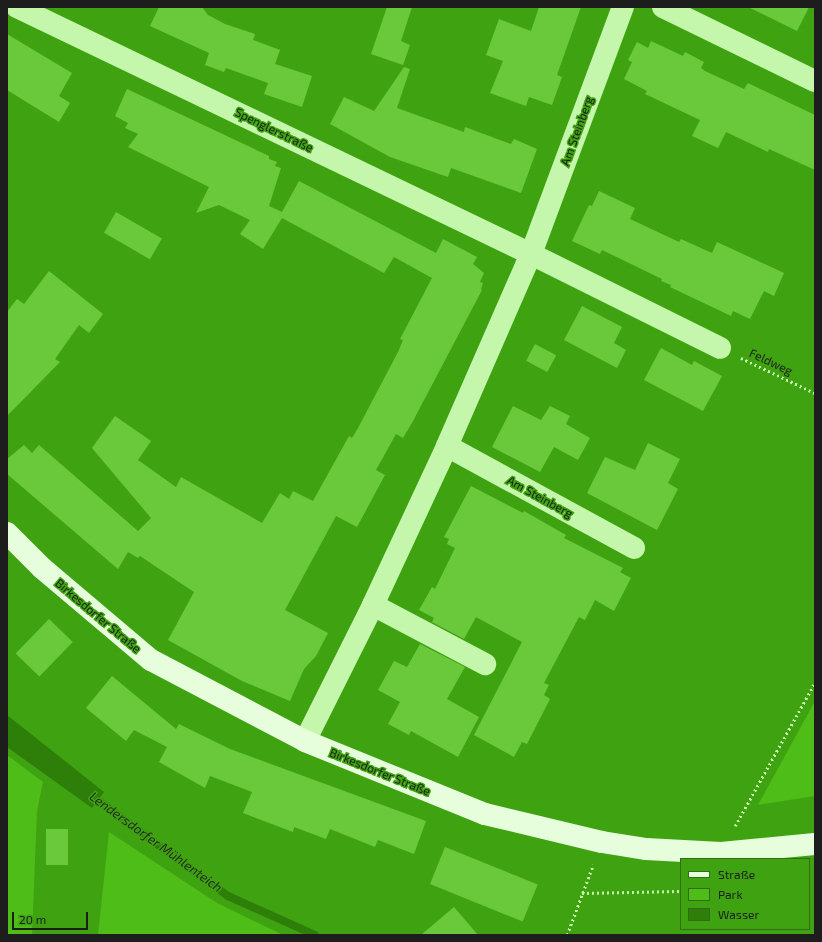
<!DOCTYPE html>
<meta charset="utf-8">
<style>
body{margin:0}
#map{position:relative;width:822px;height:942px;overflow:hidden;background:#3fa311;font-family:"Exo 2",sans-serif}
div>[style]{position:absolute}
.green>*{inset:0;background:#4fbd18}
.water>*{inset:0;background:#2e7e0a}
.stream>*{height:8px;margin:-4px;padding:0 4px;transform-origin:4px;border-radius:4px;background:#2e7e0a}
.building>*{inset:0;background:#69c93a;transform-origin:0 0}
.path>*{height:2.5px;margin-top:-1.25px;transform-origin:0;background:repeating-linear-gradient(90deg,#c4f6ab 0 2px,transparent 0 5px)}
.street>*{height:22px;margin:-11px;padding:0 11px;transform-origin:11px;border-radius:11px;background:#c4f6ab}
.secondary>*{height:22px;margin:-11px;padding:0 11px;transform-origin:11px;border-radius:11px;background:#e6fedc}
span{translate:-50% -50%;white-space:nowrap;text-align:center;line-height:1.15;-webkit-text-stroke:3px #3fa311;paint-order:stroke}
.street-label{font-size:12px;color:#1d1d1d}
.water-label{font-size:13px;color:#242822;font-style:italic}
.frame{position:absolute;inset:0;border:8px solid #1d1d1d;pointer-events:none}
.legend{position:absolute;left:680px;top:858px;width:130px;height:72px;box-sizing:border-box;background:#3fa311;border:1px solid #316d16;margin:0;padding:5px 7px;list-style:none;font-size:12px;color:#1d1d1d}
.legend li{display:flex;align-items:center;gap:8px;height:20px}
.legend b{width:20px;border:1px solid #316d16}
.scale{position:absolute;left:12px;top:912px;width:76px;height:18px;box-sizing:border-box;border:2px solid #1d1d1d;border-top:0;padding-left:5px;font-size:12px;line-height:14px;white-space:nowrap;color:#1d1d1d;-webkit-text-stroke:3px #3fa311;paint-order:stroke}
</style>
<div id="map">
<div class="green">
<i style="clip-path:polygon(815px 701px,815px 796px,758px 805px)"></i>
<i style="clip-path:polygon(7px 755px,43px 782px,37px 811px,32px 935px,7px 935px)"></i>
<i style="clip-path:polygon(109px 832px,217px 903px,283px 935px,98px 935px)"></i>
</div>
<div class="water">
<i style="clip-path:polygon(7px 715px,104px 792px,92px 808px,7px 747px)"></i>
</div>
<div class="stream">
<i style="left:89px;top:794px;width:172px;rotate:36.3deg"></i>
<i style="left:228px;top:896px;width:95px;rotate:24.1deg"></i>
</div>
<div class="building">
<i style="clip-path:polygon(159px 7px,202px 7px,208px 15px,225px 24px,255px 34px,253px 40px,280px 50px,275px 64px,312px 76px,302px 107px,264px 94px,268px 83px,226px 68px,224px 72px,205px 65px,209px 53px,150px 26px)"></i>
<i style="clip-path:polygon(387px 7px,412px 7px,401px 41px,410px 45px,403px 65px,371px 54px)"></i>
<i style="clip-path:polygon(539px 7px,581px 7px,557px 75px,562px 77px,552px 105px,529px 97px,526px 106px,490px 93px,503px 61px,486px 55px,499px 19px,531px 31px)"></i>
<i style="clip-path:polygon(748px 7px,809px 7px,797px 31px)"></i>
<i style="clip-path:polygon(7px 34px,72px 73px,59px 96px,70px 103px,59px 122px,7px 90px)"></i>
<i style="clip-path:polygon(651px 41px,683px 56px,685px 52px,704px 62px,701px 68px,705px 71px,744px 89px,748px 83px,815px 115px,815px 170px,769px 149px,768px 152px,726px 132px,718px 148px,692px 136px,700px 120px,645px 94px,647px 91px,624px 79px,632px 62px,628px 60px,637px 42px,648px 48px)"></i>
<i style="clip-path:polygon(404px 67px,410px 69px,397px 108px,464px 132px,465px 127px,511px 144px,514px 139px,537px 149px,521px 193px,451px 168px,448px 177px,390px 157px,330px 124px,344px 97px,374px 111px)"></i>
<i style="clip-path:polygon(127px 89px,269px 156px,269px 159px,277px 162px,275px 166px,281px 168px,269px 206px,282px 212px,299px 181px,436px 253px,443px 239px,477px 257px,473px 264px,484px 273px,480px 282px,483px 283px,481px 289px,482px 290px,413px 421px,403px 438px,396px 434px,376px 470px,385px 475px,357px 527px,336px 516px,285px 610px,328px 633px,316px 656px,304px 669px,290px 701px,242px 681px,168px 640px,194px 592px,140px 556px,138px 558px,128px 552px,118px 569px,7px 474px,7px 459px,24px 445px,32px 453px,39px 445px,138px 531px,151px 518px,92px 448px,115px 416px,151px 441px,138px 460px,176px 487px,181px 477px,262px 523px,280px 493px,289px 499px,293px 491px,313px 501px,349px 436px,352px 438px,358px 428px,398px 352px,403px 340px,400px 339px,432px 278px,394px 257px,384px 273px,282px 218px,263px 249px,240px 234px,250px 220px,219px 205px,196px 213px,209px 187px,128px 147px,138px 134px,125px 128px,128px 123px,115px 116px)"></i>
<i style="clip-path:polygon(599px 191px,635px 208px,630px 219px,679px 242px,681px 239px,712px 253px,717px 242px,784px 273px,774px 296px,764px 291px,750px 319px,733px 311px,731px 316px,670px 287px,671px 285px,661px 281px,662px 279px,602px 250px,600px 254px,572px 241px,589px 205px,592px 206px)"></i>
<i style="left:116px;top:212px;width:53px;height:24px;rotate:30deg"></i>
<i style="clip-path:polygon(49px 271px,103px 314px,89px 333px,79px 325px,55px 359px,60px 362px,7px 416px,7px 312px,17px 299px,24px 304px)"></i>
<i style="clip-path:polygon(582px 306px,622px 327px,614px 343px,626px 350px,617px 368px,564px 340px)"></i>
<i style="left:535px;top:344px;width:24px;height:19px;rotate:28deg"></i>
<i style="clip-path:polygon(661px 348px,692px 365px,694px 361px,722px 376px,703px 411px,644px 380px)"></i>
<i style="clip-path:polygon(513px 406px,541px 420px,550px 406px,570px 416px,566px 424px,590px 438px,578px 460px,554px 447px,540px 472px,492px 447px)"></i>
<i style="clip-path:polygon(648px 443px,680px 459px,668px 483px,678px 489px,657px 530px,587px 493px,605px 457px,635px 470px)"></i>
<i style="clip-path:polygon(471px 486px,523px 513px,524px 511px,566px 535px,564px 538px,623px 568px,620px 572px,631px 578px,614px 611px,595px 600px,585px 620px,579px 617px,544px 683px,549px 685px,544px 695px,550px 699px,527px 744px,522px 742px,514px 757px,474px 735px,522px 642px,476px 617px,464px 639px,432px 622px,434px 618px,419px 610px,432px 587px,435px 589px,455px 548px,447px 544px,449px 539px,444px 537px)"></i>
<i style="left:49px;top:619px;width:33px;height:48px;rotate:44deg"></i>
<i style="clip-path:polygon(420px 644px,465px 667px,447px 699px,479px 717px,458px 757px,411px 731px,409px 735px,388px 724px,400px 702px,378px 690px,394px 661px,407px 667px)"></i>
<i style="clip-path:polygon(112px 676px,176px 729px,179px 724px,230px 749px,426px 821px,414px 854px,378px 840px,375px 847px,330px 829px,326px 839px,294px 827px,293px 832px,243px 813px,252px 792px,210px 776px,205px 788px,159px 762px,167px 747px,134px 730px,126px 741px,86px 708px)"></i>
<i style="left:46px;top:829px;width:22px;height:36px"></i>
<i style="left:445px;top:847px;width:100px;height:40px;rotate:22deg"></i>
<i style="clip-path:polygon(454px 907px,478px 935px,421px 935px)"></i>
</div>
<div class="path">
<i style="left:741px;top:358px;width:82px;rotate:25.3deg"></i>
<i style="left:735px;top:826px;width:165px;rotate:-60.9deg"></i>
<i style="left:582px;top:893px;width:99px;rotate:-1.2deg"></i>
<i style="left:567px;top:935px;width:75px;rotate:-69.6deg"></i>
</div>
<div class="street">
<i style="left:17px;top:7px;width:570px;rotate:25.67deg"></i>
<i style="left:531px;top:254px;width:211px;rotate:26.4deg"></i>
<i style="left:663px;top:7px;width:169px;rotate:26deg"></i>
<i style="left:447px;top:446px;width:213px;rotate:28.6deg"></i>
<i style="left:373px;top:605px;width:127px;rotate:27.8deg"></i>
<i style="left:305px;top:741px;width:152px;rotate:-63.4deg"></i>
<i style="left:373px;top:605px;width:175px;rotate:-65deg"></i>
<i style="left:447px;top:446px;width:210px;rotate:-66.4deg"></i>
<i style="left:531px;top:254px;width:264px;rotate:-69.6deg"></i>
</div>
<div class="secondary">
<i style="left:7px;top:533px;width:49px;rotate:45deg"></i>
<i style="left:42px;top:568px;width:143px;rotate:40.2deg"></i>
<i style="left:151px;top:660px;width:174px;rotate:27.7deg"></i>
<i style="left:305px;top:741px;width:194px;rotate:22.1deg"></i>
<i style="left:485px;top:814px;width:120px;rotate:13.5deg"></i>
<i style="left:602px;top:842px;width:45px;rotate:9deg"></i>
<i style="left:646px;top:849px;width:75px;rotate:3.1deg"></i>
<i style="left:721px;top:853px;width:94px;rotate:-5.5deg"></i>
</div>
<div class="street-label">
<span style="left:274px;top:130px;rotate:26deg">Spenglerstraße</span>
<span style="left:577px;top:131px;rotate:-70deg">Am Steinberg</span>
<span style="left:771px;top:362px;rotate:25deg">Feldweg</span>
<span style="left:540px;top:497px;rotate:29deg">Am Steinberg</span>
<span style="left:98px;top:616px;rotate:40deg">Birkesdorfer Straße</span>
<span style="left:380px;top:772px;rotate:22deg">Birkesdorfer Straße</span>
</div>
<div class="water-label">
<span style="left:156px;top:842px;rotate:36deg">Lendersdorfer Mühlenteich</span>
</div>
<div class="frame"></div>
<ul class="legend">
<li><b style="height:5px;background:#e6fedc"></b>Straße</li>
<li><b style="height:11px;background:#4fbd18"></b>Park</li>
<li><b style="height:11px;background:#2e7e0a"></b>Wasser</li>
</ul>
<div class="scale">20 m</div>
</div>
